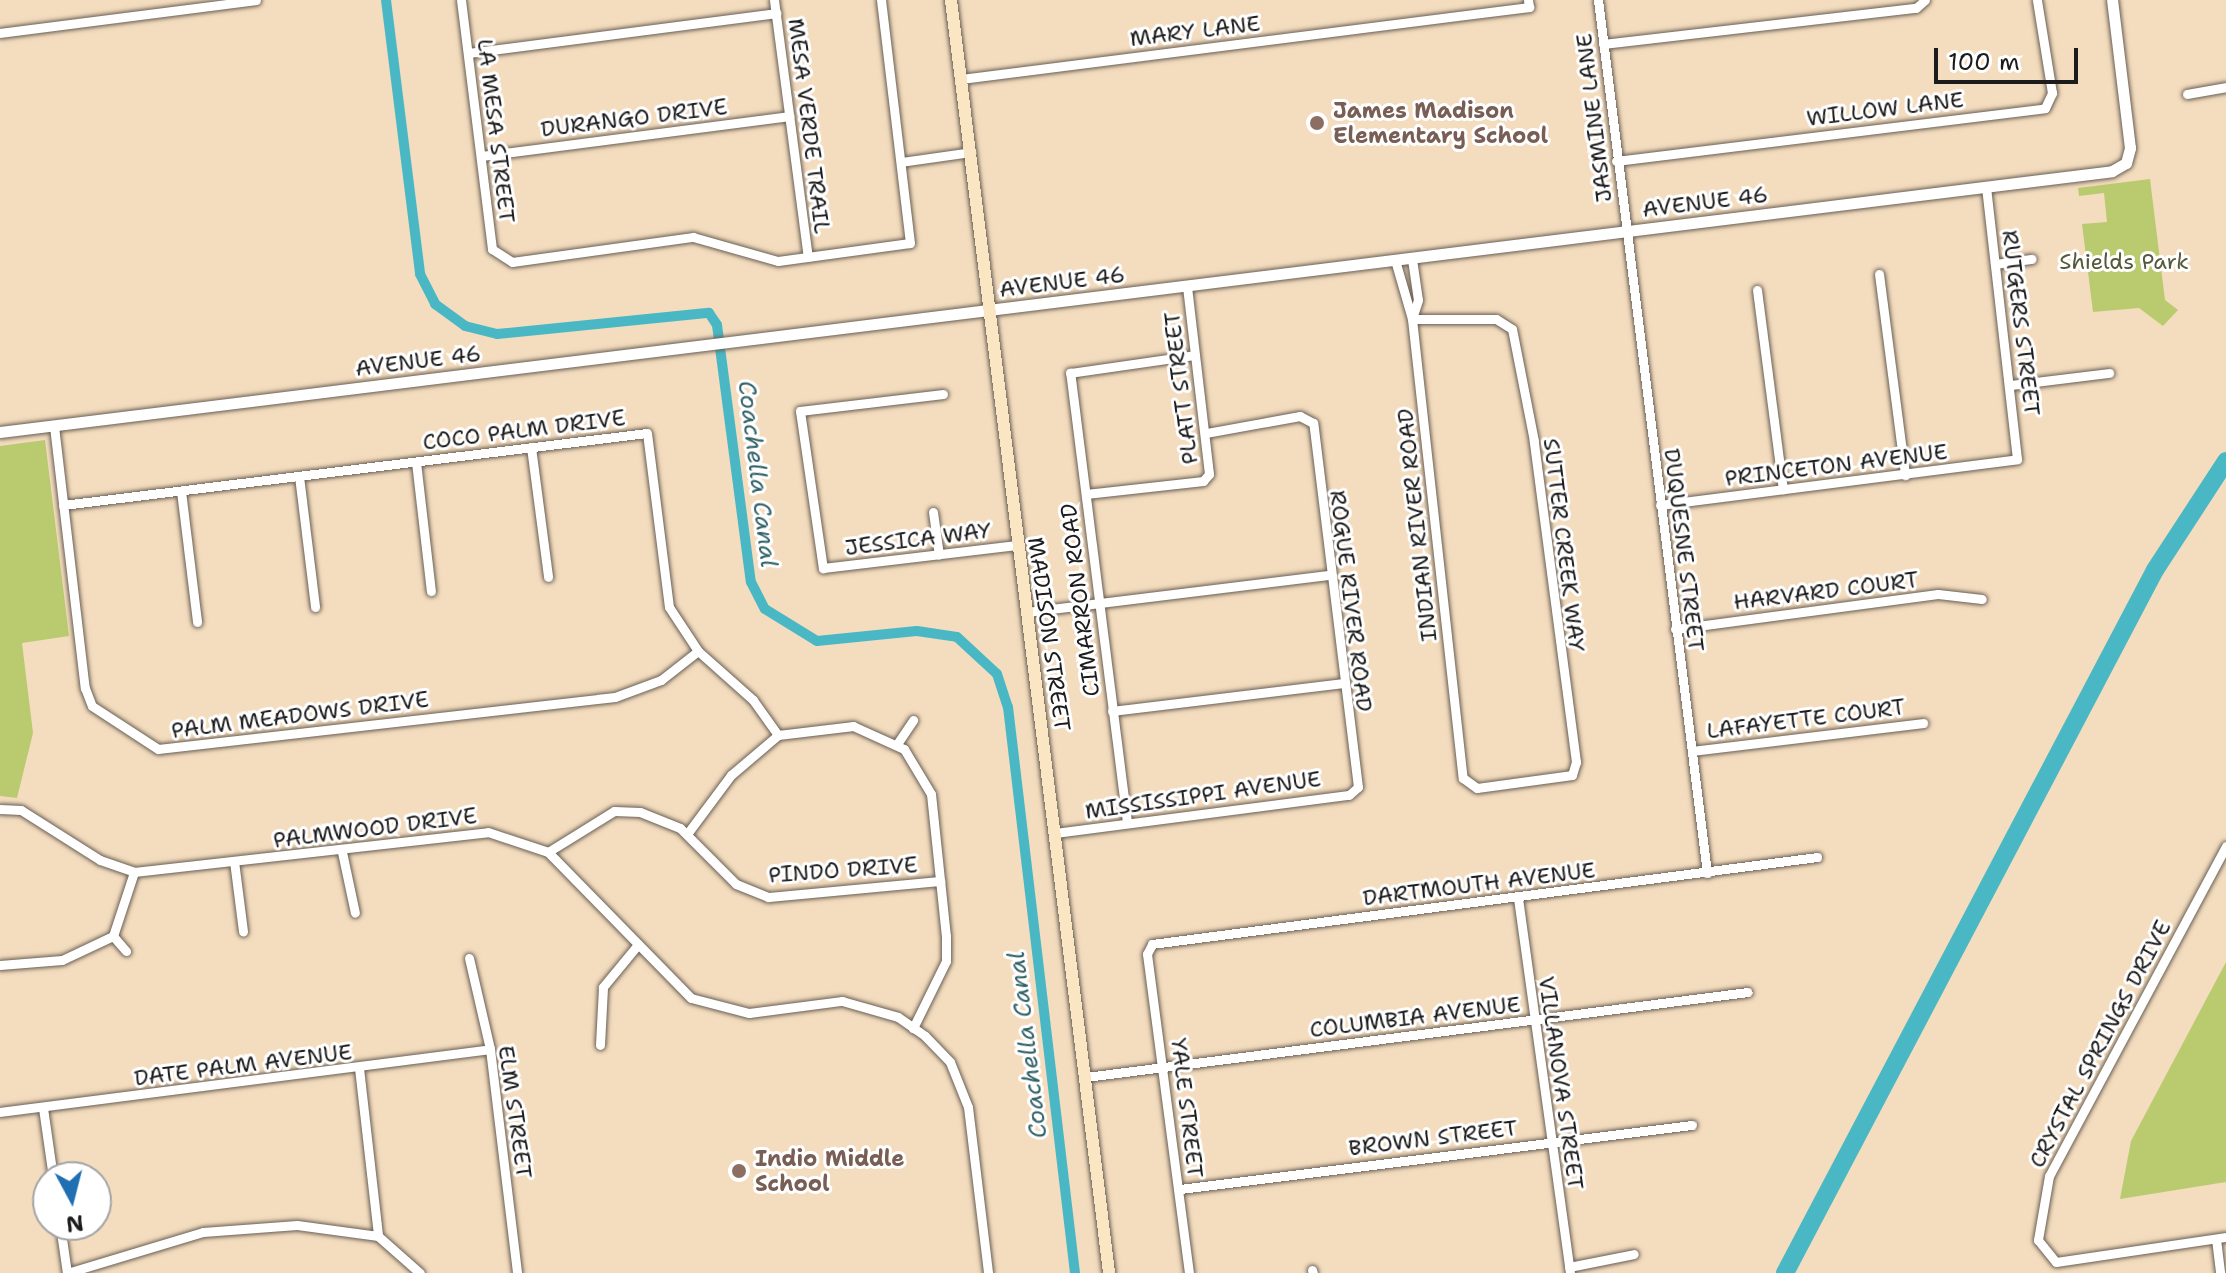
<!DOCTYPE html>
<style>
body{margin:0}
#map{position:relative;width:2226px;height:1273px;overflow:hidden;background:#f4dcbe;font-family:"Shantell Sans",sans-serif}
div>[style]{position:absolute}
.green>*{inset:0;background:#bacb6f}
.canal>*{height:10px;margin:-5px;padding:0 5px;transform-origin:5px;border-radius:5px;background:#4ab8c4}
.river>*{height:18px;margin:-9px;padding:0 9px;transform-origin:9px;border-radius:9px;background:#4ab8c4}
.roads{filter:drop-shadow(0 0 2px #685f55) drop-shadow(0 0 2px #685f55)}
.minor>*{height:9px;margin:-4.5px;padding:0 4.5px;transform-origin:4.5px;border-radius:4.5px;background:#fff}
.tertiary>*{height:11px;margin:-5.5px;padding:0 5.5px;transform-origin:5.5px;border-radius:5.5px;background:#fff}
.secondary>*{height:12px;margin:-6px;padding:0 6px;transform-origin:6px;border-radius:6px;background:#fbe6c3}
.dots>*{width:22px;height:22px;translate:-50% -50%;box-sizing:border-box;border:4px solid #fff;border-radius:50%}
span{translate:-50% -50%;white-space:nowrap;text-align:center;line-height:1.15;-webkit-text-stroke:6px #fff;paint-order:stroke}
.street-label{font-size:22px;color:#1c1c1c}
.education-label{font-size:22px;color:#785e54;font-weight:700}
.left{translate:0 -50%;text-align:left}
.park-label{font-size:22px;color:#535939}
.water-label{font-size:24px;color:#316268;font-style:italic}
.north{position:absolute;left:32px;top:1161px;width:80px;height:80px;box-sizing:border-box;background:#fff;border:2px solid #a4a4a4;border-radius:50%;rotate:173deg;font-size:22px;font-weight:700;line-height:32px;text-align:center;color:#1c1c1c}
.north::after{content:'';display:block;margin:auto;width:28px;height:36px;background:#1f6fb2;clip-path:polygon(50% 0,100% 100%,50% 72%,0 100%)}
.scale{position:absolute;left:1934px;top:48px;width:144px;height:36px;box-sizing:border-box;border:4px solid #1c1c1c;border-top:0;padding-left:10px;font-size:24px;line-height:28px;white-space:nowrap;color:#1c1c1c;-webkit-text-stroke:6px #fff;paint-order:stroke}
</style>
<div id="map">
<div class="green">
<i style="clip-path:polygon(2150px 179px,2165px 300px,2178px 310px,2163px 326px,2139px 308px,2093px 312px,2082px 224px,2107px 222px,2104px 193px,2079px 196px,2078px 188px)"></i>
<i style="clip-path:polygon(45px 440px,69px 636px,22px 643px,33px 733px,17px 798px,0 796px,0 446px)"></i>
<i style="clip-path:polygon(2226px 962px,2226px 1182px,2120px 1199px,2131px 1141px)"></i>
</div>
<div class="canal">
<i style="left:386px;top:0;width:276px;rotate:82.9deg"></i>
<i style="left:420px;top:274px;width:34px;rotate:63deg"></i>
<i style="left:435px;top:304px;width:37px;rotate:36deg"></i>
<i style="left:465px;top:326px;width:33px;rotate:14deg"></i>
<i style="left:497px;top:334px;width:213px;rotate:-5.7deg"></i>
<i style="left:709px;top:313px;width:14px;rotate:56deg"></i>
<i style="left:717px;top:325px;width:259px;rotate:82.5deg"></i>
<i style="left:751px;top:582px;width:30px;rotate:63deg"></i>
<i style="left:765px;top:609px;width:61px;rotate:31.6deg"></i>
<i style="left:817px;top:641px;width:100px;rotate:-5.7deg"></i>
<i style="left:917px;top:631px;width:40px;rotate:8.5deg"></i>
<i style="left:957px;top:637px;width:54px;rotate:42.8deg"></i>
<i style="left:997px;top:674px;width:35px;rotate:72deg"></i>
<i style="left:1008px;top:707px;width:570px;rotate:83.25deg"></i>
</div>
<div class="river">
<i style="left:1785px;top:1273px;width:794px;rotate:-62.24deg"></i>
<i style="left:2155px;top:570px;width:130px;rotate:-56.9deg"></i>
</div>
<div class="roads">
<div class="minor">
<i style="left:461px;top:0;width:251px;rotate:82.9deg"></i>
<i style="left:492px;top:249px;width:24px;rotate:33deg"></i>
<i style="left:512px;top:262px;width:183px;rotate:-7.9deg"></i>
<i style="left:693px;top:237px;width:88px;rotate:15.8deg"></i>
<i style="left:778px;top:261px;width:133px;rotate:-7.8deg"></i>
<i style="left:910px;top:243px;width:245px;rotate:-96.8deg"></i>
<i style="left:774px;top:0;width:259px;rotate:82.5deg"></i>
<i style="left:1598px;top:0;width:880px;rotate:82.88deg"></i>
<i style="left:0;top:33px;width:258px;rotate:-7.3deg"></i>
<i style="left:1603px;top:44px;width:315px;rotate:-6.6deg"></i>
<i style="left:1916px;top:8px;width:12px;rotate:-42deg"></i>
<i style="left:469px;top:53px;width:310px;rotate:-7.4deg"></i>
<i style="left:961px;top:79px;width:573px;rotate:-7.22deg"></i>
<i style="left:1529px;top:7px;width:7px;rotate:-98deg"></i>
<i style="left:2187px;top:94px;width:40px;rotate:-10deg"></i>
<i style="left:482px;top:156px;width:310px;rotate:-7.4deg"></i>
<i style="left:1616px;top:161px;width:432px;rotate:-7deg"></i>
<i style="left:2045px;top:108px;width:17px;rotate:-65deg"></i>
<i style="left:2052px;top:93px;width:94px;rotate:-99.2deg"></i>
<i style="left:901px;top:162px;width:71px;rotate:-8.1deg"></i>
<i style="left:1412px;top:259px;width:41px;rotate:81.7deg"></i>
<i style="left:1418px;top:300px;width:20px;rotate:108deg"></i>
<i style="left:1395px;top:260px;width:61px;rotate:73.9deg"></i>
<i style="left:1412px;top:319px;width:462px;rotate:83.7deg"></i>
<i style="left:1463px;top:778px;width:17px;rotate:36deg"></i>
<i style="left:1477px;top:788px;width:96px;rotate:-7.8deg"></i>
<i style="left:1572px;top:775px;width:14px;rotate:-73deg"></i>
<i style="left:1576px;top:762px;width:324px;rotate:-97.5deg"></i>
<i style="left:1534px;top:441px;width:114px;rotate:-101.1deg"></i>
<i style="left:1512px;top:329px;width:19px;rotate:-148deg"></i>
<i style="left:1496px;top:319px;width:84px;rotate:180deg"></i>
<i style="left:1995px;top:264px;width:37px;rotate:-8deg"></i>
<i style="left:1879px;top:274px;width:203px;rotate:82.6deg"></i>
<i style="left:1757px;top:290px;width:201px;rotate:82.6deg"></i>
<i style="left:2011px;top:385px;width:99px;rotate:-7deg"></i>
<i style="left:943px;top:394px;width:144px;rotate:173.2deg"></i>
<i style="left:800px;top:411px;width:159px;rotate:81.7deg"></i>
<i style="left:823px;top:568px;width:195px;rotate:-6.8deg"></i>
<i style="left:54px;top:426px;width:264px;rotate:83.3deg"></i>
<i style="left:85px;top:688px;width:19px;rotate:69deg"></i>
<i style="left:92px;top:706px;width:79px;rotate:33.1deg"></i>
<i style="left:158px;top:749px;width:460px;rotate:-6.5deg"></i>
<i style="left:615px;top:697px;width:49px;rotate:-20.3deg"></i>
<i style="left:661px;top:680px;width:47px;rotate:-38.1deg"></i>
<i style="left:531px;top:447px;width:131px;rotate:82.5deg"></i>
<i style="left:416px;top:462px;width:130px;rotate:83.4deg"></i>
<i style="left:299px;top:476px;width:132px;rotate:83deg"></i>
<i style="left:181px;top:491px;width:132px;rotate:83deg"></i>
<i style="left:1086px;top:494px;width:118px;rotate:-6.3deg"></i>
<i style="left:1203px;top:481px;width:9px;rotate:-49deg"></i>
<i style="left:1209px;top:474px;width:188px;rotate:-96.7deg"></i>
<i style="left:63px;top:505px;width:588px;rotate:-7.03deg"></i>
<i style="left:647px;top:433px;width:175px;rotate:82.8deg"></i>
<i style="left:669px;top:607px;width:53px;rotate:56.6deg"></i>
<i style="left:698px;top:651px;width:74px;rotate:41.7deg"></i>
<i style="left:753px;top:700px;width:43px;rotate:54.5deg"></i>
<i style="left:1660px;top:505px;width:360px;rotate:-7.3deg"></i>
<i style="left:2017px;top:459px;width:273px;rotate:-96.5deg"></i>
<i style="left:933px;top:512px;width:43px;rotate:82.1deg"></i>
<i style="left:1027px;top:612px;width:303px;rotate:-7deg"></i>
<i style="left:1675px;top:629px;width:265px;rotate:-7.6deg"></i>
<i style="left:1938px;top:594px;width:44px;rotate:6.5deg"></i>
<i style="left:1112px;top:711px;width:233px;rotate:-6.9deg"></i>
<i style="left:897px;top:744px;width:29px;rotate:-56deg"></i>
<i style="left:1692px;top:751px;width:233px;rotate:-6.9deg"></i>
<i style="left:0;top:809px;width:21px;rotate:3deg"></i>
<i style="left:21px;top:810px;width:93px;rotate:32.3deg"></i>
<i style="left:100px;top:860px;width:36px;rotate:19deg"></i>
<i style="left:134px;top:872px;width:356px;rotate:-6.4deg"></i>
<i style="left:488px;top:832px;width:63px;rotate:18.4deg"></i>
<i style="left:548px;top:852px;width:204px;rotate:45.6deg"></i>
<i style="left:691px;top:998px;width:60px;rotate:14.5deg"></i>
<i style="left:749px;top:1013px;width:94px;rotate:-7.4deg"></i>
<i style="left:842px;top:1001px;width:58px;rotate:15.9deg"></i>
<i style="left:898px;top:1017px;width:33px;rotate:35deg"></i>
<i style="left:925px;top:1036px;width:36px;rotate:46deg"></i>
<i style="left:950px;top:1062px;width:48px;rotate:68.2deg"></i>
<i style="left:968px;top:1107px;width:167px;rotate:83.1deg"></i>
<i style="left:1127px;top:822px;width:453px;rotate:-97.2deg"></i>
<i style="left:1070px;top:373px;width:126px;rotate:-8.2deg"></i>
<i style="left:1055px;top:833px;width:296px;rotate:-7.4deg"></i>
<i style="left:1349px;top:795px;width:12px;rotate:-42deg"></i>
<i style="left:1358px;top:787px;width:367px;rotate:-97deg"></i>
<i style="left:1313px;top:423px;width:15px;rotate:-152deg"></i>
<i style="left:1300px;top:416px;width:96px;rotate:169.7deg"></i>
<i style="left:687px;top:834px;width:74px;rotate:-53.3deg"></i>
<i style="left:731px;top:775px;width:62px;rotate:-40.4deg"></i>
<i style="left:778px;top:735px;width:76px;rotate:-6.8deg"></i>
<i style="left:853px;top:726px;width:56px;rotate:24.3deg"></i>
<i style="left:904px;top:749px;width:52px;rotate:59deg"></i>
<i style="left:931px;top:794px;width:143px;rotate:84deg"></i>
<i style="left:946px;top:936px;width:25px;rotate:90deg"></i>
<i style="left:946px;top:961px;width:75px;rotate:116.2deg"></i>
<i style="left:2226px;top:846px;width:374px;rotate:118.2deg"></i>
<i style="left:2049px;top:1176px;width:65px;rotate:99.8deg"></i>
<i style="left:2038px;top:1240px;width:28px;rotate:51deg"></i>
<i style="left:2056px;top:1262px;width:172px;rotate:-8.4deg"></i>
<i style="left:342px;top:852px;width:62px;rotate:78deg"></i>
<i style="left:548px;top:852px;width:78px;rotate:-31.8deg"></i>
<i style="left:614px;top:811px;width:26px;rotate:2deg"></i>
<i style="left:640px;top:812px;width:43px;rotate:21.8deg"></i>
<i style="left:680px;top:828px;width:79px;rotate:45deg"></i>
<i style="left:736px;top:884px;width:35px;rotate:22deg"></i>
<i style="left:768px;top:897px;width:173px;rotate:-5.3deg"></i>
<i style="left:234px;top:861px;width:71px;rotate:82.7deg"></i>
<i style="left:1518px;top:898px;width:379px;rotate:82.1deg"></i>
<i style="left:113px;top:936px;width:20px;rotate:49deg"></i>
<i style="left:469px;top:958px;width:93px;rotate:77deg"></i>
<i style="left:490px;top:1049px;width:226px;rotate:83.1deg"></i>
<i style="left:0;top:965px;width:62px;rotate:-4.6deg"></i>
<i style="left:62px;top:960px;width:56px;rotate:-25.2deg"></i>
<i style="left:113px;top:936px;width:67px;rotate:-71.8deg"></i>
<i style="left:600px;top:1045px;width:58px;rotate:-87deg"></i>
<i style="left:603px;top:987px;width:52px;rotate:-50.5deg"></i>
<i style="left:359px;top:1068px;width:169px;rotate:83.5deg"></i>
<i style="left:1086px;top:1077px;width:667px;rotate:-7.32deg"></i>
<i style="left:43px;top:1108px;width:70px;rotate:81.8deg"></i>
<i style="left:0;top:1112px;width:494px;rotate:-7.3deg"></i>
<i style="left:1180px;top:1189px;width:516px;rotate:-7.13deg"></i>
<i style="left:60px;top:1225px;width:49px;rotate:81.7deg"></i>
<i style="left:2216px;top:1239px;width:34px;rotate:83deg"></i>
<i style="left:1569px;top:1267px;width:66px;rotate:-11.3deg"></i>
<i style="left:1312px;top:1270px;width:3px;rotate:72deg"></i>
<i style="left:67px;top:1273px;width:142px;rotate:-16.8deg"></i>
<i style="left:203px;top:1232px;width:94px;rotate:-4.3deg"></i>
<i style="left:297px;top:1225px;width:82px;rotate:7.7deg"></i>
<i style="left:378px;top:1236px;width:56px;rotate:41.4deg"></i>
<i style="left:1189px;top:1273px;width:322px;rotate:-97.5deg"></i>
<i style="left:1147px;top:954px;width:11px;rotate:-63deg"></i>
<i style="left:1152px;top:944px;width:671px;rotate:-7.45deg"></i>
</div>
<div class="tertiary">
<i style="left:0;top:432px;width:2128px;rotate:-7.04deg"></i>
<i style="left:2112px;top:171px;width:16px;rotate:-30deg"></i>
<i style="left:2126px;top:163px;width:16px;rotate:-75deg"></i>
<i style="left:2130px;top:148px;width:149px;rotate:-96.9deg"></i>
</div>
<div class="secondary">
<i style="left:951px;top:0;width:1283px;rotate:82.92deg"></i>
</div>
</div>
<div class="dots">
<i style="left:1317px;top:123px;background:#8d6e63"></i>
<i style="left:739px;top:1171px;background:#8d6e63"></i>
</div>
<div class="street-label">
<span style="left:1195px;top:31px;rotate:-7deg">MARY LANE</span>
<span style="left:1885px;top:109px;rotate:-7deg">WILLOW LANE</span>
<span style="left:634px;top:118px;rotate:-7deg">DURANGO DRIVE</span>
<span style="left:1594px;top:118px;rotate:-97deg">JASMINE LANE</span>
<span style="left:809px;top:126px;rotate:83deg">MESA VERDE TRAIL</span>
<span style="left:496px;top:131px;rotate:83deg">LA MESA STREET</span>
<span style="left:1705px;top:202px;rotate:-7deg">AVENUE 46</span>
<span style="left:1062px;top:282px;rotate:-7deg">AVENUE 46</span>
<span style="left:2021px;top:323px;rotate:83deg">RUTGERS STREET</span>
<span style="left:418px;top:361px;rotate:-7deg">AVENUE 46</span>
<span style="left:1181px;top:388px;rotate:-97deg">PLATT STREET</span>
<span style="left:524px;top:430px;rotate:-7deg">COCO PALM DRIVE</span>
<span style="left:1836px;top:465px;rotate:-7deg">PRINCETON AVENUE</span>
<span style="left:1417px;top:525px;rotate:-96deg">INDIAN RIVER ROAD</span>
<span style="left:918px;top:539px;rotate:-7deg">JESSICA WAY</span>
<span style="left:1564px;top:545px;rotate:83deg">SUTTER CREEK WAY</span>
<span style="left:1684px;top:550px;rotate:83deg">DUQUESNE STREET</span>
<span style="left:1826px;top:591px;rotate:-7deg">HARVARD COURT</span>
<span style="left:1080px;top:600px;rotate:-97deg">CIMARRON ROAD</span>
<span style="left:1351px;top:601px;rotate:83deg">ROGUE RIVER ROAD</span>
<span style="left:1049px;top:634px;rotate:82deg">MADISON STREET</span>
<span style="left:300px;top:715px;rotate:-7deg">PALM MEADOWS DRIVE</span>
<span style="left:1806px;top:719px;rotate:-7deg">LAFAYETTE COURT</span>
<span style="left:1203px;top:795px;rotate:-8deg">MISSISSIPPI AVENUE</span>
<span style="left:375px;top:828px;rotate:-7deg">PALMWOOD DRIVE</span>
<span style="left:843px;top:870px;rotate:-4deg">PINDO DRIVE</span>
<span style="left:1479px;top:884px;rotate:-7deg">DARTMOUTH AVENUE</span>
<span style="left:1415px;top:1017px;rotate:-7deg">COLUMBIA AVENUE</span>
<span style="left:2100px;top:1044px;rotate:-62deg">CRYSTAL SPRINGS DRIVE</span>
<span style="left:243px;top:1065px;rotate:-7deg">DATE PALM AVENUE</span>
<span style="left:1561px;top:1083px;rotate:82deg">VILLANOVA STREET</span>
<span style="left:1187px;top:1108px;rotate:83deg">YALE STREET</span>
<span style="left:515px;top:1112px;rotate:82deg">ELM STREET</span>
<span style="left:1433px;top:1138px;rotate:-7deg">BROWN STREET</span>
</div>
<div class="education-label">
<span class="left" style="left:1333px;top:123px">James Madison<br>Elementary School</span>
<span class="left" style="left:755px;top:1171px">Indio Middle<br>School</span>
</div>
<div class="park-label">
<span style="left:2124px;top:262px">Shields Park</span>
</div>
<div class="water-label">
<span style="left:757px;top:474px;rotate:83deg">Coachella Canal</span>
<span style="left:1028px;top:1045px;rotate:-97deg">Coachella Canal</span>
</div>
<div class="north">N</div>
<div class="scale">100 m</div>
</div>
